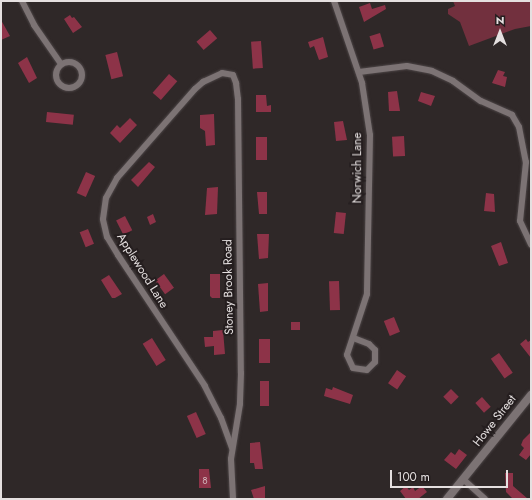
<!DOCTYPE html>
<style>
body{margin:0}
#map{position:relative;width:532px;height:500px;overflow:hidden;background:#2f2828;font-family:Jost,sans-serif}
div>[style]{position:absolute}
.green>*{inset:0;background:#72303e}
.building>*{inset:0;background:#8d3348;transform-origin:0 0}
.roads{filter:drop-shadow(0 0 1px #4d4647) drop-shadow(0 0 1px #4d4647)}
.minor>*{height:6px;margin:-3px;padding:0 3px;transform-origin:3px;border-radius:3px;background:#7c7374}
.minor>.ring{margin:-3px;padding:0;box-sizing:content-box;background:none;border:6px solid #7c7374;border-radius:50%}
.tertiary>*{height:8px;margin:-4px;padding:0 4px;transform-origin:4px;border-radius:4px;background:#7c7374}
span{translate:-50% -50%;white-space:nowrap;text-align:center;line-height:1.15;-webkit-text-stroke:4px #251e1f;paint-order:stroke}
.number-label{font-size:10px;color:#cfb5ba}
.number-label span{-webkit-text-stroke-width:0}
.street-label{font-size:12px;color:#e5e0e0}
.frame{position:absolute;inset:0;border:2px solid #e5e0e0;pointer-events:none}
.north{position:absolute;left:480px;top:12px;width:40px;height:40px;-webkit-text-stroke:3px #251e1f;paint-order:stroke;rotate:0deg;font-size:11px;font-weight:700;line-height:16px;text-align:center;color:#e5e0e0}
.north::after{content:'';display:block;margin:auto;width:14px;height:18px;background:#e5e0e0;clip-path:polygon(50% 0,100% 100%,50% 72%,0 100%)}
.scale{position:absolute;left:390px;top:470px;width:118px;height:18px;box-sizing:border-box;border:2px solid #e5e0e0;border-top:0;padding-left:5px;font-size:12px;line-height:14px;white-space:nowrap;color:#e5e0e0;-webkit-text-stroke:3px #251e1f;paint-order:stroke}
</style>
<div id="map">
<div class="green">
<i style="clip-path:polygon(453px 1px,531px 1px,531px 26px,515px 29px,469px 46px,460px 22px,448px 14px,448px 9px,455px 6px)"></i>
</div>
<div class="building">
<i style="clip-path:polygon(370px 3px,372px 9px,385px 5px,386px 9px,364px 22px,359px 7px)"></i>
<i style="clip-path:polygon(70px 15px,72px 18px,74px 17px,82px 27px,73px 33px,64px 19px)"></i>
<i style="clip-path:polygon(1px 20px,10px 36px,1px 40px)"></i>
<i style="left:210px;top:30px;width:11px;height:18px;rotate:49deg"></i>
<i style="left:380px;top:33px;width:14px;height:11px;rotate:73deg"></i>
<i style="clip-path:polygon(323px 37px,328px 57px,319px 60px,314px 46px,310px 48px,308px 42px)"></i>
<i style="left:261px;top:41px;width:27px;height:10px;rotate:86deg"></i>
<i style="left:117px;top:52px;width:25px;height:12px;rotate:76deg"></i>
<i style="clip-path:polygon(27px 57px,37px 78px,29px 83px,18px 63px)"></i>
<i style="clip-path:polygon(498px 70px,505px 72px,503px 76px,507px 77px,505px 87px,492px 83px)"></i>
<i style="left:169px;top:74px;width:11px;height:25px;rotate:41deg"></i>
<i style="clip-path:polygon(397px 91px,400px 111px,389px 111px,388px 92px)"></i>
<i style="clip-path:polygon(421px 92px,435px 96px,431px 106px,418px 101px)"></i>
<i style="clip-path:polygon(256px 95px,266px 95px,267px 106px,271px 105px,271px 112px,256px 112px)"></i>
<i style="left:47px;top:112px;width:27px;height:10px;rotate:6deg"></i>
<i style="clip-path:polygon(214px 114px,215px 145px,206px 146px,205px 131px,200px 128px,200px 115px)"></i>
<i style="clip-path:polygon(130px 118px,137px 125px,120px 143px,110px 133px,117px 125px,120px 128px)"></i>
<i style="clip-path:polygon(343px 121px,347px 140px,336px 141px,334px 122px)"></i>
<i style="left:404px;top:136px;width:20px;height:12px;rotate:87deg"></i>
<i style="left:256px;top:137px;width:11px;height:23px"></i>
<i style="clip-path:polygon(149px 162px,155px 167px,138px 187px,131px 180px)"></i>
<i style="left:86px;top:172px;width:10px;height:23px;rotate:24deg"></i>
<i style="clip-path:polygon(218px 187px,217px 214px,205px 215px,207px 188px)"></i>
<i style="clip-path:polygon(257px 192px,267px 192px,267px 214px,259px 214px)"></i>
<i style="clip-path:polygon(486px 193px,494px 194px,495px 212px,484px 211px)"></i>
<i style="left:336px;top:212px;width:10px;height:21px;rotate:6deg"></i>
<i style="clip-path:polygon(153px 214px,156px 222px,150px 225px,147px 217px)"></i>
<i style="left:125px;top:216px;width:16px;height:10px;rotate:63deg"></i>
<i style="left:88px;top:229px;width:16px;height:9px;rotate:68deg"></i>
<i style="clip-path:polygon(257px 234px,269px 234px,268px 258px,259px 259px)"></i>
<i style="clip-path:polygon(501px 242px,508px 263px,499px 266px,491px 246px)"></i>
<i style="left:164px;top:274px;width:17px;height:11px;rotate:54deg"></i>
<i style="clip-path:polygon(210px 274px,220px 274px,220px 298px,212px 298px,210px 296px)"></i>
<i style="clip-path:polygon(109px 275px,122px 294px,115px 298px,112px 298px,101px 280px)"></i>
<i style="left:339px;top:281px;width:29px;height:10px;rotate:88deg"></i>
<i style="clip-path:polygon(268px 283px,268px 311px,260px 312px,258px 284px)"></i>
<i style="left:394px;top:317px;width:16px;height:11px;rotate:68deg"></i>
<i style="left:291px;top:322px;width:9px;height:8px"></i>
<i style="clip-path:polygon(223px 330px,225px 354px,214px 355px,214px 346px,205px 347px,204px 337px,213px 337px,213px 331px)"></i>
<i style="left:152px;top:338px;width:26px;height:11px;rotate:58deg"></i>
<i style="left:259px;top:339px;width:11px;height:24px"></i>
<i style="clip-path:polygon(526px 339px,528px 342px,531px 340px,531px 358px,520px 344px)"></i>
<i style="left:499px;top:353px;width:24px;height:10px;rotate:55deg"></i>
<i style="left:397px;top:370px;width:11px;height:16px;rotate:34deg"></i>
<i style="left:260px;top:381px;width:9px;height:25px"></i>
<i style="clip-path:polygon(333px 387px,353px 395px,350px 404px,324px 396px,326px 388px,332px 390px)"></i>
<i style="left:451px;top:389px;width:11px;height:11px;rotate:45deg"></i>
<i style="left:482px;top:397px;width:13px;height:9px;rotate:48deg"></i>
<i style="left:196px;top:412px;width:24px;height:10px;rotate:66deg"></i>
<i style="clip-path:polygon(531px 432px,531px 454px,526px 460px,519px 455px,524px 448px,521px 445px,523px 440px)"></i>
<i style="clip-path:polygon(260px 442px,263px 469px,255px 469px,254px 463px,250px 463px,250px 443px)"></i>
<i style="clip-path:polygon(459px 449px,467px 455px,456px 469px,444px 460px,451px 452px,455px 455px)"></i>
<i style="clip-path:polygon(199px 469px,209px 469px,211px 488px,199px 488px)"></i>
<i style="clip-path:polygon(505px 473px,513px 473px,513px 486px,528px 499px,513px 499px,506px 492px)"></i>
<i style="clip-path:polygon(265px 486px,265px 499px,254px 499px,251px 490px)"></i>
<i style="clip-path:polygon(406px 486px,409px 490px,413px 487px,415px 491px,422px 486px,427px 492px,418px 499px,406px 499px,400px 491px)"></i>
</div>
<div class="roads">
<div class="minor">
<i style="left:22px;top:1px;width:27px;rotate:63deg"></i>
<i style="left:34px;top:25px;width:47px;rotate:55.3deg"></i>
<i style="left:334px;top:1px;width:87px;rotate:71.1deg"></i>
<i style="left:362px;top:83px;width:53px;rotate:81.3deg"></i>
<i style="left:370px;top:135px;width:159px;rotate:91.1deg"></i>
<i style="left:367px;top:294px;width:64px;rotate:108.2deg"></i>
<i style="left:347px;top:355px;width:14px;rotate:65deg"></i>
<i style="left:353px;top:368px;width:14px;rotate:8deg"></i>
<i style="left:367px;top:370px;width:11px;rotate:-45deg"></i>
<i style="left:375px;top:362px;width:12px;rotate:-90deg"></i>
<i style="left:375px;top:350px;width:8px;rotate:-135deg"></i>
<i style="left:369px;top:344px;width:17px;rotate:-159deg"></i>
<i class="ring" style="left:56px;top:62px;width:20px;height:20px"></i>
<i style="left:359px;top:72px;width:48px;rotate:-7.1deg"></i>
<i style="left:407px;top:66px;width:25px;rotate:11deg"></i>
<i style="left:432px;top:71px;width:23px;rotate:25deg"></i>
<i style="left:453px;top:81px;width:34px;rotate:36deg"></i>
<i style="left:481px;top:101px;width:34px;rotate:24deg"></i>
<i style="left:512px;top:115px;width:14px;rotate:60deg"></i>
<i style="left:519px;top:127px;width:36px;rotate:79deg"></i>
<i style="left:526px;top:162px;width:59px;rotate:95.8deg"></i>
<i style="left:520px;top:221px;width:26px;rotate:65deg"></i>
<i style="left:232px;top:448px;width:32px;rotate:-110deg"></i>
<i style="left:221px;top:418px;width:36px;rotate:-117deg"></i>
<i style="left:205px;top:386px;width:157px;rotate:-123.6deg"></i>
<i style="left:118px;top:255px;width:21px;rotate:-121deg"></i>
<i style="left:107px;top:237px;width:18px;rotate:-103deg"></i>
<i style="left:103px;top:219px;width:21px;rotate:-82deg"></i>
<i style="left:106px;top:198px;width:23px;rotate:-61deg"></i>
<i style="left:117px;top:178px;width:118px;rotate:-48.8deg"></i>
<i style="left:195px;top:89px;width:11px;rotate:-41deg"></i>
<i style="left:203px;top:82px;width:21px;rotate:-25deg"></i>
<i style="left:222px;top:73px;width:11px;rotate:10deg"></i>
<i style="left:233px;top:75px;width:9px;rotate:69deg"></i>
<i style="left:236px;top:83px;width:16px;rotate:83deg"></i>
<i style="left:238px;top:99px;width:274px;rotate:89.4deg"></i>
<i style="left:241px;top:373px;width:31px;rotate:92deg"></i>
<i style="left:240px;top:404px;width:56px;rotate:99.3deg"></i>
<i style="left:231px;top:459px;width:40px;rotate:87.1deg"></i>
<i style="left:464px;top:480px;width:28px;rotate:42deg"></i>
</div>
<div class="tertiary">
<i style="left:447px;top:499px;width:134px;rotate:-51.1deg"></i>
</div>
</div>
<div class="number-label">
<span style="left:205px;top:481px">8</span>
</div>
<div class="street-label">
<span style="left:358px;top:168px;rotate:-90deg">Norwich Lane</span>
<span style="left:142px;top:271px;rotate:58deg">Applewood Lane</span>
<span style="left:229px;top:287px;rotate:-91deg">Stoney Brook Road</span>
<span style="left:495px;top:421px;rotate:-52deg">Howe Street</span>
</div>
<div class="frame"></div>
<div class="north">N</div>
<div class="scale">100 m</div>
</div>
